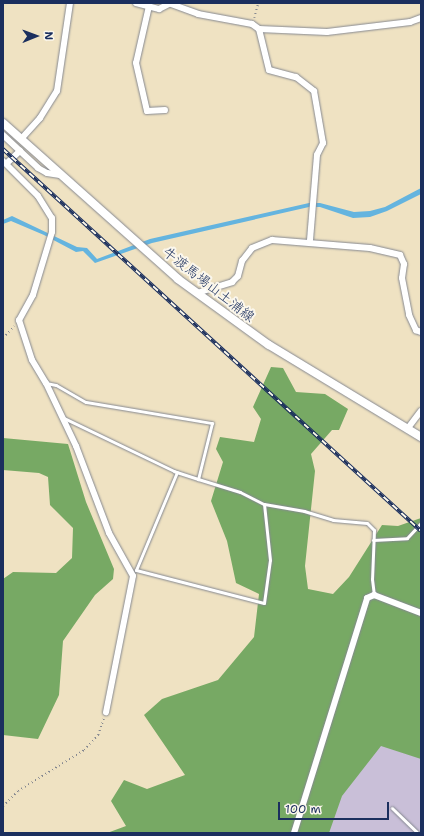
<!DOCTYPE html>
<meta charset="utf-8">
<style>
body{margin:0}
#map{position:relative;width:424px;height:836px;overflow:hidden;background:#efe2c2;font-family:"Shantell Sans","Klee One",sans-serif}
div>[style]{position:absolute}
.industrial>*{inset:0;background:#c9bfd8}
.forest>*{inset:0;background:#77a964}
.water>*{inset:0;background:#64b4df}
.path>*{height:1.5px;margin-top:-0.75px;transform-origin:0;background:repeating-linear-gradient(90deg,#858890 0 1px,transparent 0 4px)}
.roads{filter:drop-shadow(0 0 1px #858890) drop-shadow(0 0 1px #858890)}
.service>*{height:3px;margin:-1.5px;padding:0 1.5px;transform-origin:1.5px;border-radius:1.5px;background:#fff}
.minor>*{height:6px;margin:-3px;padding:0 3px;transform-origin:3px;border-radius:3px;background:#fff}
.secondary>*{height:8px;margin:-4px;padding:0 4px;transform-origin:4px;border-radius:4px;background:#fff}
.rail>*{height:3.5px;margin-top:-1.75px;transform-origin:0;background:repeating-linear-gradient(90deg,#fbf7ec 0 6px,#1b2f5e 0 12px);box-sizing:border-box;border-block:1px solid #1b2f5e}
span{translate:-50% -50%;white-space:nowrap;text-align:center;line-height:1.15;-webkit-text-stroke:4px #fbf7ec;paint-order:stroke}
.street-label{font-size:14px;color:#1b2f5e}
.frame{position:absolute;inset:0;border:4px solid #1b2f5e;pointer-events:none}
.north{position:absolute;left:16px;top:16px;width:40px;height:40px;-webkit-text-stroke:3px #fbf7ec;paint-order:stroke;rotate:89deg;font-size:11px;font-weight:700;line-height:16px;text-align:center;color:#1b2f5e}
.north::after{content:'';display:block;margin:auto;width:14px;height:18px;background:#1b2f5e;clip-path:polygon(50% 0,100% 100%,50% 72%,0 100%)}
.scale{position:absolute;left:278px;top:802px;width:111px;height:18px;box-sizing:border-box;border:2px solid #1b2f5e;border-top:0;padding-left:5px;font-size:12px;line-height:14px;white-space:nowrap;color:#1b2f5e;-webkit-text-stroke:3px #fbf7ec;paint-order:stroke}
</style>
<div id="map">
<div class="industrial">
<i style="clip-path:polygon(421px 613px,421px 833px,312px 833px)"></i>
</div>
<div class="forest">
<i style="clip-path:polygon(271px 367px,283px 368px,296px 392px,325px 394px,348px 409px,339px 430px,332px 430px,311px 454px,315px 471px,305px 566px,308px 589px,333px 594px,349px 577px,382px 525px,398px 526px,421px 518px,421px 759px,381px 746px,342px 796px,329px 833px,107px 833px,126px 826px,111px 801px,124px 780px,147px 789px,185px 775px,144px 715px,162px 699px,218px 680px,254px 637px,259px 594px,236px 583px,227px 541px,211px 501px,223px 462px,216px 449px,220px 437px,254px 442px,261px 419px,253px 407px)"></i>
<i style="clip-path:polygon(3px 438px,68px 444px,86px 502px,114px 569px,113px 579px,95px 595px,63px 641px,59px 695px,38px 739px,3px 735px,3px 579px,13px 572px,56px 573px,72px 558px,73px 528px,50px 505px,48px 477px,39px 473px,3px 470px)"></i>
</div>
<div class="water">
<i style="clip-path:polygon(421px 188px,421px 194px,387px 211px,370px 217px,353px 218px,320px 207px,309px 207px,152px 243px,95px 263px,83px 251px,76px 252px,44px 235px,11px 221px,3px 224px,3px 220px,12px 216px,77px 247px,87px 248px,97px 259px,150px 239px,309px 203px,320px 203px,354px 212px,370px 211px,385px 207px)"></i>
</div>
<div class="path">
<i style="left:254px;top:18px;width:16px;rotate:-75deg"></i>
<i style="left:3px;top:338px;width:16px;rotate:-47deg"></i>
<i style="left:3px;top:806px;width:21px;rotate:-45deg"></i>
<i style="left:18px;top:791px;width:78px;rotate:-31.8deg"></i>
<i style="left:84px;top:750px;width:21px;rotate:-47deg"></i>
<i style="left:98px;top:735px;width:18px;rotate:-71deg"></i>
</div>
<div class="roads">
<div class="service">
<i style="left:46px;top:383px;width:10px;rotate:11deg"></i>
<i style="left:56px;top:385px;width:34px;rotate:30deg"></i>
<i style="left:86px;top:402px;width:128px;rotate:9.5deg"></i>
<i style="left:212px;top:423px;width:58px;rotate:104deg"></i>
<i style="left:198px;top:479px;width:25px;rotate:-162deg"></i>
<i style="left:174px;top:471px;width:122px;rotate:-154.3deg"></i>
<i style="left:198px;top:479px;width:44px;rotate:17.2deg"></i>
<i style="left:240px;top:492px;width:27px;rotate:27deg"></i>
<i style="left:264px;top:504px;width:41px;rotate:9.9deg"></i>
<i style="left:304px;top:511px;width:30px;rotate:17deg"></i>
<i style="left:333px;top:520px;width:34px;rotate:5deg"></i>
<i style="left:367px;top:523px;width:10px;rotate:45deg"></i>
<i style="left:374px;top:530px;width:49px;rotate:92.3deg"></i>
<i style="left:372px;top:579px;width:16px;rotate:83deg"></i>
<i style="left:373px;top:540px;width:34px;rotate:-3deg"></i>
<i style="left:407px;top:538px;width:21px;rotate:-47deg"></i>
<i style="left:136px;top:570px;width:132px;rotate:14.5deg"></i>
<i style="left:264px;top:603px;width:43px;rotate:-82.1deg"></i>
<i style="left:270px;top:560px;width:56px;rotate:-96.1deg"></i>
<i style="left:136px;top:570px;width:106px;rotate:-67.3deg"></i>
<i style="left:392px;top:808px;width:36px;rotate:44deg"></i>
</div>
<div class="minor">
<i style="left:136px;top:3px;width:24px;rotate:15deg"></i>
<i style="left:159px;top:9px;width:13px;rotate:-27deg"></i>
<i style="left:171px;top:4px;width:29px;rotate:20deg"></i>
<i style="left:198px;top:14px;width:55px;rotate:10.5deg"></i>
<i style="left:252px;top:24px;width:9px;rotate:36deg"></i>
<i style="left:259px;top:29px;width:68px;rotate:2.5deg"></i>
<i style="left:327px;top:32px;width:84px;rotate:-6.9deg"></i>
<i style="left:410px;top:22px;width:12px;rotate:-20deg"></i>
<i style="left:149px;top:6px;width:58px;rotate:102.8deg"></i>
<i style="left:136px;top:63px;width:49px;rotate:77.1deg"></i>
<i style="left:147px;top:111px;width:18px;rotate:-3deg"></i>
<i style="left:259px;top:29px;width:42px;rotate:76.3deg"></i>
<i style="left:269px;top:70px;width:28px;rotate:15deg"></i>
<i style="left:296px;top:77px;width:23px;rotate:38deg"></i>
<i style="left:314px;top:91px;width:53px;rotate:80.2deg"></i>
<i style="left:323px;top:143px;width:13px;rotate:117deg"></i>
<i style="left:317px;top:155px;width:86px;rotate:94.7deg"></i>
<i style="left:3px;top:135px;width:23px;rotate:43deg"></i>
<i style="left:22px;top:138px;width:27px;rotate:-48deg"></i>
<i style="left:40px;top:118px;width:32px;rotate:-58deg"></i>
<i style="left:57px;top:91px;width:89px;rotate:-81.6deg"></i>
<i style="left:3px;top:161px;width:49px;rotate:45deg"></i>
<i style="left:38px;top:196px;width:26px;rotate:58deg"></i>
<i style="left:52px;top:218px;width:14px;rotate:90deg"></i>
<i style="left:52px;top:232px;width:66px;rotate:106.8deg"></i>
<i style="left:33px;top:295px;width:29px;rotate:119deg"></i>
<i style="left:19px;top:320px;width:42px;rotate:72deg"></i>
<i style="left:32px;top:360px;width:27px;rotate:59deg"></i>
<i style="left:46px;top:383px;width:70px;rotate:64.5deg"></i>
<i style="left:76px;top:446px;width:93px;rotate:69.2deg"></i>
<i style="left:109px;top:533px;width:49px;rotate:60.8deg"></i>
<i style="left:133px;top:576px;width:139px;rotate:101.2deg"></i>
<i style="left:7px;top:163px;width:18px;rotate:-43deg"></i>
<i style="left:20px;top:151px;width:25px;rotate:43deg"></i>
<i style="left:38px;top:168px;width:10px;rotate:29deg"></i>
<i style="left:47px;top:173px;width:13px;rotate:9deg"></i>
<i style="left:197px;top:293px;width:37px;rotate:-17deg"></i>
<i style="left:232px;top:282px;width:8px;rotate:-45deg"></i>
<i style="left:238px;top:276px;width:16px;rotate:-75deg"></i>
<i style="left:242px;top:261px;width:16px;rotate:-52deg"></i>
<i style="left:252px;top:248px;width:22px;rotate:-22deg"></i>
<i style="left:272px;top:240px;width:98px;rotate:4.7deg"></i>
<i style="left:370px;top:248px;width:31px;rotate:13deg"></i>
<i style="left:400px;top:255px;width:10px;rotate:66deg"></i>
<i style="left:404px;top:264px;width:14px;rotate:98deg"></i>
<i style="left:402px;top:278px;width:38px;rotate:79deg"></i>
<i style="left:409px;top:315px;width:17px;rotate:65deg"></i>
<i style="left:416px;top:330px;width:5px;rotate:22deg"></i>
<i style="left:408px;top:428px;width:21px;rotate:-53deg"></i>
<i style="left:294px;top:833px;width:246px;rotate:-72.7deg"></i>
<i style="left:367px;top:598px;width:8px;rotate:-23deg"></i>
<i style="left:374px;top:595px;width:50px;rotate:21deg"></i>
</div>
<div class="secondary">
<i style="left:3px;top:123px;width:234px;rotate:41.7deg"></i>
<i style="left:178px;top:279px;width:112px;rotate:36deg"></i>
<i style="left:269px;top:345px;width:178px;rotate:31.2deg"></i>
</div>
</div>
<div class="rail">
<i style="left:3px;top:149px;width:566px;rotate:42.42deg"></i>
</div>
<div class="street-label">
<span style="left:209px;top:284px;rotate:38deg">牛渡馬場山土浦線</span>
</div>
<div class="frame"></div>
<div class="north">N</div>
<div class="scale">100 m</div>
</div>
